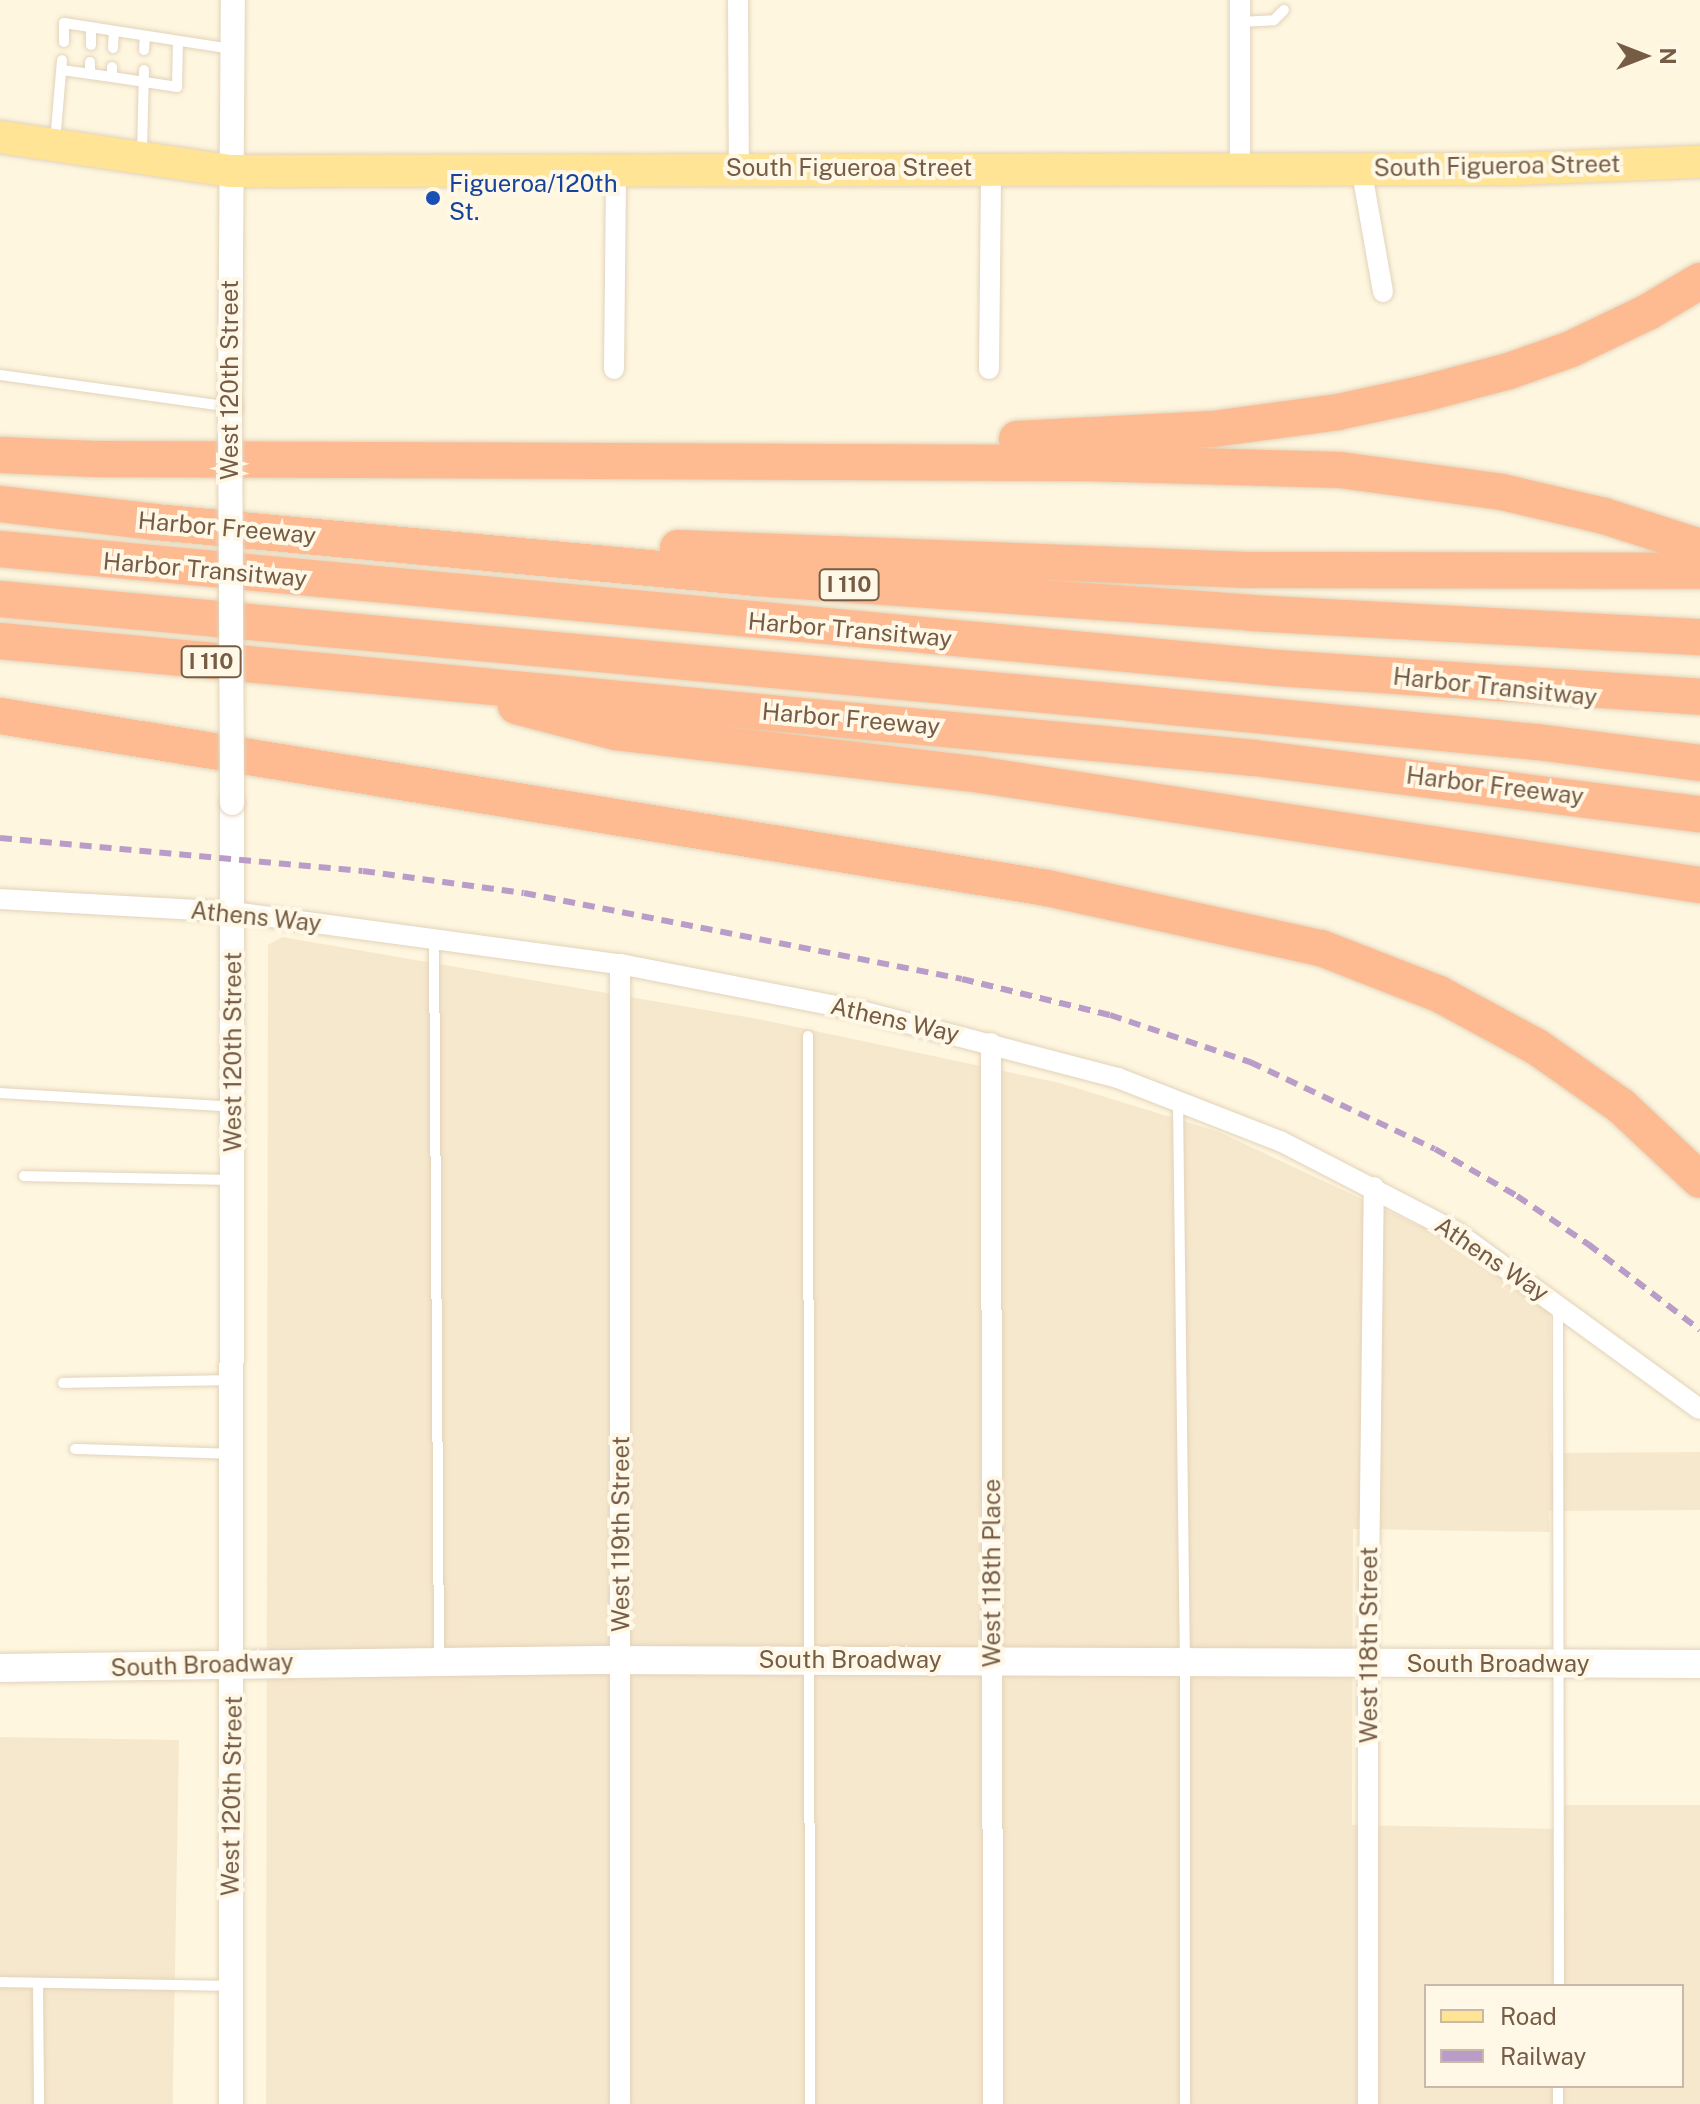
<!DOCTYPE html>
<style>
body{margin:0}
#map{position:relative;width:1700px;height:2104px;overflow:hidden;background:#fef6df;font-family:"Public Sans",sans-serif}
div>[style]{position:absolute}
.residential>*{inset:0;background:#f6e8cd;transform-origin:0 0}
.roads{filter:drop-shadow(0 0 2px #e3d2ba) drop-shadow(0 0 2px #e3d2ba)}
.service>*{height:10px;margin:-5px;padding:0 5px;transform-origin:5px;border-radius:5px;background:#fff}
.minor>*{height:20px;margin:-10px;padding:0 10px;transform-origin:10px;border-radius:10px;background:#fff}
.tertiary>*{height:24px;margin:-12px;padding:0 12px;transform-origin:12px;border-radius:12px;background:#fff}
.secondary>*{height:28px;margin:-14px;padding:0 14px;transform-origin:14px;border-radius:14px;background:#fff}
.primary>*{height:32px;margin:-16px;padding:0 16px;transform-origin:16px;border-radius:16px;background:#ffe495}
.motorway>*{height:36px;margin:-18px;padding:0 18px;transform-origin:18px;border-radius:18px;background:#feba90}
.rail>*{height:6px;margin-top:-3px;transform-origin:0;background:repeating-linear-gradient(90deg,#b99dc8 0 12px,transparent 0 20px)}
.bridges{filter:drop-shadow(0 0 2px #e3d2ba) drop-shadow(0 0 2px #e3d2ba)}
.tertiary-bridge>*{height:24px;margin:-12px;padding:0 12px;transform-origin:12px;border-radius:12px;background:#fff}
.dots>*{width:22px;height:22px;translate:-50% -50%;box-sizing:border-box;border:4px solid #fff8e7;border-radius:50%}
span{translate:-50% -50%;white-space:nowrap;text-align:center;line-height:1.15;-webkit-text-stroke:8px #fff8e7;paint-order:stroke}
.shield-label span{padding:2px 6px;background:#fff8e7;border:2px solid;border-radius:6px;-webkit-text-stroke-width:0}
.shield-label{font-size:22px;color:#765c45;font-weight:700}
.street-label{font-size:24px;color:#765c45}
.transit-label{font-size:24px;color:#164399}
.left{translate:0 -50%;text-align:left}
.legend{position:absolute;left:1424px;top:1984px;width:260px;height:104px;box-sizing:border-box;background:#fff8e7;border:2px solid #c8baa6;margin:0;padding:10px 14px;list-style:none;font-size:24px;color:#765c45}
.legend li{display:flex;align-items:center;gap:16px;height:40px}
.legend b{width:40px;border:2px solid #c8baa6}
.north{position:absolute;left:1604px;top:16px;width:80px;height:80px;-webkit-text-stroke:6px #fff8e7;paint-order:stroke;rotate:90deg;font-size:22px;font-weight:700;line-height:32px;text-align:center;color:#765c45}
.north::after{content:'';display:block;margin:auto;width:28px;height:36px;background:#765c45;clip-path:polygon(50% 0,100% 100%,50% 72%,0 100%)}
</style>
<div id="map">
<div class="residential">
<i style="clip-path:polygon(evenodd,282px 937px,758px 1019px,1060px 1083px,1219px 1132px,1426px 1229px,1550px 1307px,1551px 1453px,1700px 1452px,1700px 1510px,1549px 1511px,1550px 1532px,1353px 1529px,1352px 1825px,1564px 1829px,1564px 1805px,1700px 1805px,1700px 2104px,266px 2104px,268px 945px,282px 937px,1426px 1986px,1682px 1986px,1682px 2086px,1426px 2086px,1426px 1986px)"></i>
<i style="left:0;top:1737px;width:179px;height:367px;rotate:1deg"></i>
</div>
<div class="roads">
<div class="service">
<i style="left:1240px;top:22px;width:34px;rotate:-3deg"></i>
<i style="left:1274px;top:20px;width:14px;rotate:-45deg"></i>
<i style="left:64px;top:42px;width:19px;rotate:-90deg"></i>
<i style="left:64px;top:23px;width:169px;rotate:8.8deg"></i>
<i style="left:91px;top:45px;width:17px;rotate:-90deg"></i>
<i style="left:113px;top:48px;width:17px;rotate:-87deg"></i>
<i style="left:144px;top:50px;width:14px;rotate:-86deg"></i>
<i style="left:90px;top:62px;width:12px;rotate:90deg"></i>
<i style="left:112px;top:67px;width:10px;rotate:90deg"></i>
<i style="left:112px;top:77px;width:66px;rotate:8.7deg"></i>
<i style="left:177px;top:87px;width:46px;rotate:-88.8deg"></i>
<i style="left:62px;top:70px;width:50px;rotate:8deg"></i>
<i style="left:55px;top:142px;width:82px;rotate:-85.1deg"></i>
<i style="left:142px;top:152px;width:82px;rotate:-88.6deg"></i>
<i style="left:0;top:375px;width:232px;rotate:7.9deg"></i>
<i style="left:434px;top:939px;width:721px;rotate:89.6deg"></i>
<i style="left:808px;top:1036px;width:1068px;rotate:89.89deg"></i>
<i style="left:0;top:1093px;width:233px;rotate:3.4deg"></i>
<i style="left:1178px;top:1102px;width:561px;rotate:89.29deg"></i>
<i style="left:1185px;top:1663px;width:441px;rotate:90deg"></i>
<i style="left:24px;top:1176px;width:206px;rotate:1.1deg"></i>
<i style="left:1558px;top:1305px;width:681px;rotate:89.92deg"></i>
<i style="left:63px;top:1383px;width:168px;rotate:-1deg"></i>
<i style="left:75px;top:1449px;width:156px;rotate:1.8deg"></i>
<i style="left:0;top:1982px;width:231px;rotate:1deg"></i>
<i style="left:38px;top:1983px;width:121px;rotate:89.5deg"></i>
<i style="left:1558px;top:2104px;width:18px;rotate:-90deg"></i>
</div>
<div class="minor">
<i style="left:738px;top:0;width:169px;rotate:89.7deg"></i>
<i style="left:1240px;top:0;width:167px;rotate:90deg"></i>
<i style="left:1361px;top:167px;width:127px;rotate:80deg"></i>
<i style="left:614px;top:369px;width:199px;rotate:-89.4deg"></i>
<i style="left:989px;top:369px;width:201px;rotate:-89.4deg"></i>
<i style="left:0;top:899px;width:233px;rotate:3.2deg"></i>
<i style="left:233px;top:912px;width:390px;rotate:7.7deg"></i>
<i style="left:620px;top:964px;width:246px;rotate:11deg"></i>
<i style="left:861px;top:1011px;width:266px;rotate:14.6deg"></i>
<i style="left:1118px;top:1078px;width:174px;rotate:21.3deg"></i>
<i style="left:1280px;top:1141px;width:198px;rotate:27.3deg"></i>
<i style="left:1456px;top:1232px;width:301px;rotate:36deg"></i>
<i style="left:991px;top:1043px;width:1061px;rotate:89.89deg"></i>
<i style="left:620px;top:2104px;width:1140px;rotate:-90deg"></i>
<i style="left:1368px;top:2104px;width:441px;rotate:-90deg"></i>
<i style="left:1368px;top:1663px;width:476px;rotate:-89.3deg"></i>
</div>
<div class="tertiary">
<i style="left:230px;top:407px;width:407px;rotate:-89.6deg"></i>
<i style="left:231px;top:2104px;width:1301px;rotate:-89.96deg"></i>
</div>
<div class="secondary">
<i style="left:0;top:1668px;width:599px;rotate:-0.77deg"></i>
<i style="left:599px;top:1660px;width:1101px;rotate:0.21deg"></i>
</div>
<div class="primary">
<i style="left:0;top:137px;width:232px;rotate:8.4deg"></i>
<i style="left:230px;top:171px;width:1284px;rotate:-0.09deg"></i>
<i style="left:1514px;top:169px;width:186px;rotate:-2.2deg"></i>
</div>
<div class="motorway">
<i style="left:1017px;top:439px;width:196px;rotate:-2.9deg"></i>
<i style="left:1213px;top:429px;width:126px;rotate:-7.7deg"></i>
<i style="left:1338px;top:412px;width:86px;rotate:-12.1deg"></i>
<i style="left:1422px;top:394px;width:90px;rotate:-14.8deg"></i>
<i style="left:1509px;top:371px;width:66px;rotate:-19.5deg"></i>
<i style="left:1571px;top:349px;width:85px;rotate:-25.7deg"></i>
<i style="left:1648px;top:312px;width:61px;rotate:-30.8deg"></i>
<i style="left:0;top:455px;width:95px;rotate:2.4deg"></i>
<i style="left:95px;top:459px;width:991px;rotate:0.23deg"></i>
<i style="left:1086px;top:463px;width:254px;rotate:1.6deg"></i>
<i style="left:1340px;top:470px;width:163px;rotate:7.7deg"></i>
<i style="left:1502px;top:492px;width:105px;rotate:13.2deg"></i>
<i style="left:1604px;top:516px;width:101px;rotate:17.9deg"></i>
<i style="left:0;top:504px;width:156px;rotate:6.6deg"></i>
<i style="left:155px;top:522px;width:604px;rotate:5.32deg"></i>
<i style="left:756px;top:578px;width:496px;rotate:4deg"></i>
<i style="left:1251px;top:613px;width:450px;rotate:3.1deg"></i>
<i style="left:678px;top:548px;width:569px;rotate:2.21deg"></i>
<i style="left:1247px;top:570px;width:453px;rotate:0.1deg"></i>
<i style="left:0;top:549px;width:1284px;rotate:5.32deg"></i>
<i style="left:1278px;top:668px;width:423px;rotate:3.9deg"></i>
<i style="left:0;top:599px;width:1136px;rotate:5.25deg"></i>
<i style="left:1131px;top:703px;width:408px;rotate:5.5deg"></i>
<i style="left:1537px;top:742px;width:164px;rotate:7.3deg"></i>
<i style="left:0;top:641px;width:1260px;rotate:5.33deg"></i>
<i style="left:1255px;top:758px;width:449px;rotate:7.2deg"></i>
<i style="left:516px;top:706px;width:103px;rotate:14.6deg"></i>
<i style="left:616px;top:732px;width:368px;rotate:6.7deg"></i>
<i style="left:981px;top:775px;width:727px;rotate:8.7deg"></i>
<i style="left:0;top:716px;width:1061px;rotate:9.33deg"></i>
<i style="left:1047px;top:888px;width:280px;rotate:12.4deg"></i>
<i style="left:1321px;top:948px;width:127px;rotate:21.3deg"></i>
<i style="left:1439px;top:994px;width:111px;rotate:28.4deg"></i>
<i style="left:1537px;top:1047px;width:103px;rotate:35.1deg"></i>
<i style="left:1621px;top:1106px;width:108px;rotate:43.1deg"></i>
</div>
</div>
<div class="rail">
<i style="left:0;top:838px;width:364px;rotate:5.2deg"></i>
<i style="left:363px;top:871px;width:162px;rotate:7.8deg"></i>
<i style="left:524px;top:893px;width:446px;rotate:11.1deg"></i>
<i style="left:962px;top:979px;width:152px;rotate:13.7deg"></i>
<i style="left:1110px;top:1015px;width:148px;rotate:18.6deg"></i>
<i style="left:1250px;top:1062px;width:204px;rotate:25.2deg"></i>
<i style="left:1435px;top:1149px;width:95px;rotate:29.8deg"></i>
<i style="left:1517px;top:1196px;width:86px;rotate:34.1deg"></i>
<i style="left:1588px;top:1244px;width:141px;rotate:37.5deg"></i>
</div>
<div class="bridges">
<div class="tertiary-bridge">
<i style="left:230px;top:407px;width:396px;rotate:89.7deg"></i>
</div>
</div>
<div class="dots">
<i style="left:433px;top:198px;background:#1a4fb4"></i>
</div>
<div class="shield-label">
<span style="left:849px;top:585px">I 110</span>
<span style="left:211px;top:662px">I 110</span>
</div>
<div class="street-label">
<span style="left:1497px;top:166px;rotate:-1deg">South Figueroa Street</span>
<span style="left:849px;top:168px">South Figueroa Street</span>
<span style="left:230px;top:380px;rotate:-90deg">West 120th Street</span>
<span style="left:227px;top:528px;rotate:5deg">Harbor Freeway</span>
<span style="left:205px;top:570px;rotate:5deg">Harbor Transitway</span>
<span style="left:850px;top:630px;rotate:5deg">Harbor Transitway</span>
<span style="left:1495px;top:687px;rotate:6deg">Harbor Transitway</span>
<span style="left:851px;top:719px;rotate:5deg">Harbor Freeway</span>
<span style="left:1495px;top:786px;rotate:7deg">Harbor Freeway</span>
<span style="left:256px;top:917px;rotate:6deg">Athens Way</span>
<span style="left:895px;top:1020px;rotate:13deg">Athens Way</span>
<span style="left:233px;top:1052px;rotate:-90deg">West 120th Street</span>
<span style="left:1492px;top:1259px;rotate:34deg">Athens Way</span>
<span style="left:621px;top:1534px;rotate:-90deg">West 119th Street</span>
<span style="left:992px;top:1573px;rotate:-90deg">West 118th Place</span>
<span style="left:1369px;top:1645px;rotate:-90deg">West 118th Street</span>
<span style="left:850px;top:1660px">South Broadway</span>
<span style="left:1498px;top:1664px">South Broadway</span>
<span style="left:202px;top:1665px;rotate:-2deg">South Broadway</span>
<span style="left:232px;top:1796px;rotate:-89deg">West 120th Street</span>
</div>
<div class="transit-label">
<span class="left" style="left:449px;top:198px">Figueroa/120th<br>St.</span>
</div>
<ul class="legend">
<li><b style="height:10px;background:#ffe495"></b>Road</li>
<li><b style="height:10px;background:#b99dc8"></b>Railway</li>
</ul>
<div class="north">N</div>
</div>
